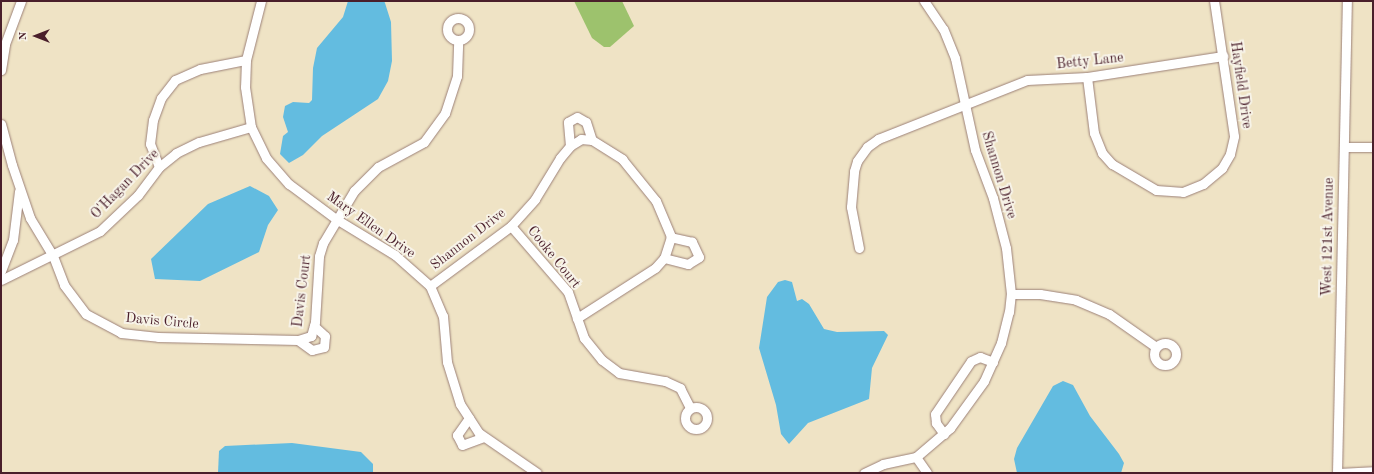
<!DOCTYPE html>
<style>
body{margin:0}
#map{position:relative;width:1374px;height:474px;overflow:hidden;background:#efe3c5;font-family:"Old Standard TT",serif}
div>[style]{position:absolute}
.green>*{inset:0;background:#9dc26d}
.water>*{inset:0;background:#63bce0}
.roads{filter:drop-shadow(0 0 1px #9c8178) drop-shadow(0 0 1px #9c8178)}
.minor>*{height:9px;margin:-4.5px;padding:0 4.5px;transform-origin:4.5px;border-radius:4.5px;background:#fff}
.minor>.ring{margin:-4.5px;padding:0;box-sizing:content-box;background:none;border:9px solid #fff;border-radius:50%}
span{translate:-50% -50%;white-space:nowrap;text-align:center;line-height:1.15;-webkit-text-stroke:4px #f7f3e8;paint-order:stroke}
.street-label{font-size:14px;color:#4a1f2b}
.frame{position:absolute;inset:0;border:2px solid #4a1f2b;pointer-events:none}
.north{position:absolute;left:16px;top:16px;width:40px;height:40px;-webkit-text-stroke:3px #f7f3e8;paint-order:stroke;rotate:270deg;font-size:11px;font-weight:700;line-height:16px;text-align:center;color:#4a1f2b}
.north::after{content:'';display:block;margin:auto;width:14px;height:18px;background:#4a1f2b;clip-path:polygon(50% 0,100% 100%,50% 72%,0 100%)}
</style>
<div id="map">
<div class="green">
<i style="clip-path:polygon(574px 1px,622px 1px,634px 26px,610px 47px,604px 47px,592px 38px)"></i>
</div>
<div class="water">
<i style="clip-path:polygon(348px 1px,384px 1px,385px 3px,391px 22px,392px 61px,388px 81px,378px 99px,322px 136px,303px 155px,289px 163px,280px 154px,283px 136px,288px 132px,283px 117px,285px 106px,293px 102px,309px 103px,312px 100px,313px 68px,317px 48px,343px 17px)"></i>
<i style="clip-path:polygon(250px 186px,269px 196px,278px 210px,268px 225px,259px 252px,200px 281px,155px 279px,151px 259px,208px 204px)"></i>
<i style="clip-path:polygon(785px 280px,792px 282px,797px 301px,802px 299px,809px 304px,824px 329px,837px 332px,884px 331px,888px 335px,872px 368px,869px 399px,808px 423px,789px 444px,781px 434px,776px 405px,759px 348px,767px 297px,778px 282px)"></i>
<i style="clip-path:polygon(1063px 381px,1073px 385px,1090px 416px,1119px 454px,1124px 463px,1121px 473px,1017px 473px,1014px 459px,1017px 448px,1053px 386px)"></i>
<i style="clip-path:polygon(292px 443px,361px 452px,373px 464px,373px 473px,218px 473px,219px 451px,225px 446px)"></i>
</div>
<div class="roads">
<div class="minor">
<i style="left:261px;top:1px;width:61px;rotate:104.3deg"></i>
<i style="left:246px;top:60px;width:27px;rotate:92deg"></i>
<i style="left:245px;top:87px;width:40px;rotate:81.5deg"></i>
<i style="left:251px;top:127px;width:34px;rotate:64deg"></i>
<i style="left:266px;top:158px;width:35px;rotate:49deg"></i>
<i style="left:289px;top:184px;width:59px;rotate:36.7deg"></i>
<i style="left:336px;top:219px;width:69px;rotate:31.4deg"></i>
<i style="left:395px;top:255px;width:47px;rotate:41.5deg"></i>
<i style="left:430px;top:286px;width:33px;rotate:67deg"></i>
<i style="left:443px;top:316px;width:46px;rotate:85deg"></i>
<i style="left:447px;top:362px;width:44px;rotate:72.8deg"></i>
<i style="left:460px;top:404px;width:35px;rotate:57deg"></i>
<i style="left:479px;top:433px;width:70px;rotate:34.6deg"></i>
<i class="ring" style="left:447px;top:18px;width:13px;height:13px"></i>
<i style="left:1px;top:70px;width:26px;rotate:-81deg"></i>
<i style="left:5px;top:44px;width:46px;rotate:-69.6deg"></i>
<i style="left:1087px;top:77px;width:56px;rotate:82.9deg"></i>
<i style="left:1094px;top:133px;width:22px;rotate:68deg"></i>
<i style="left:1102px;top:153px;width:15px;rotate:48deg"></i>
<i style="left:1112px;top:164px;width:51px;rotate:30.6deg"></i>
<i style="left:1156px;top:190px;width:27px;rotate:4deg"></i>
<i style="left:1183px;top:192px;width:22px;rotate:-22deg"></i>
<i style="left:1203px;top:184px;width:25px;rotate:-40deg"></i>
<i style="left:1222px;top:168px;width:16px;rotate:-60deg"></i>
<i style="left:1230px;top:154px;width:18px;rotate:-77deg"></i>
<i style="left:1234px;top:136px;width:136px;rotate:-98.4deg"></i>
<i style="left:1px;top:124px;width:42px;rotate:75deg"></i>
<i style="left:12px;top:165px;width:56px;rotate:71.2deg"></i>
<i style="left:30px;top:218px;width:44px;rotate:58.8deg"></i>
<i style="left:53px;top:256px;width:31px;rotate:69deg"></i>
<i style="left:64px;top:285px;width:36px;rotate:53deg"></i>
<i style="left:86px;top:314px;width:40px;rotate:28deg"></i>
<i style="left:121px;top:333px;width:37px;rotate:6deg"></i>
<i style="left:158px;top:337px;width:140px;rotate:1.2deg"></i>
<i style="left:298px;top:340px;width:14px;rotate:-17deg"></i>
<i style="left:311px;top:336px;width:15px;rotate:-74deg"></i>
<i style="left:315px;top:322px;width:66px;rotate:-86.5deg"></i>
<i style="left:319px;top:256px;width:14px;rotate:-73deg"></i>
<i style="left:323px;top:243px;width:61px;rotate:-59.2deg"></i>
<i style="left:354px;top:191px;width:34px;rotate:-45deg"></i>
<i style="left:378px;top:167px;width:52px;rotate:-28.5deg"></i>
<i style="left:424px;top:142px;width:36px;rotate:-54deg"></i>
<i style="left:445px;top:113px;width:39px;rotate:-72deg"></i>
<i style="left:457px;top:76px;width:35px;rotate:-88deg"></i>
<i style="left:570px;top:146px;width:24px;rotate:-95deg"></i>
<i style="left:568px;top:122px;width:10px;rotate:-29deg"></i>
<i style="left:577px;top:117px;width:10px;rotate:29deg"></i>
<i style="left:586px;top:122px;width:19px;rotate:72deg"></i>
<i style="left:1344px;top:147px;width:29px"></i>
<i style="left:159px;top:167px;width:25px;rotate:-111deg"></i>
<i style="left:150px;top:144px;width:24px;rotate:-83deg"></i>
<i style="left:153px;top:120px;width:23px;rotate:-70deg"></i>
<i style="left:161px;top:98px;width:23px;rotate:-52deg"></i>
<i style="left:175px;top:80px;width:27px;rotate:-24deg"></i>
<i style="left:200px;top:69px;width:47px;rotate:-11.1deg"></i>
<i style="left:511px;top:226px;width:87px;rotate:49.2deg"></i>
<i style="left:568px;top:292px;width:49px;rotate:70.8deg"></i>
<i style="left:584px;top:338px;width:28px;rotate:51deg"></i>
<i style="left:602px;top:360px;width:21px;rotate:37deg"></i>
<i style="left:619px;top:373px;width:47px;rotate:9.9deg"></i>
<i style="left:665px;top:381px;width:17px;rotate:25deg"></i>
<i style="left:680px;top:388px;width:22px;rotate:63deg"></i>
<i style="left:859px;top:248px;width:42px;rotate:-101deg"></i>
<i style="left:851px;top:207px;width:36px;rotate:-85deg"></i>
<i style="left:854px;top:171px;width:10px;rotate:-73deg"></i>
<i style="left:857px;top:161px;width:17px;rotate:-54deg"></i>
<i style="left:867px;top:147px;width:14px;rotate:-36deg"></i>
<i style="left:878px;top:139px;width:160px;rotate:-21.6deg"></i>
<i style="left:1027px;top:80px;width:60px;rotate:-2.9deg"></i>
<i style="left:1087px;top:77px;width:138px;rotate:-8.8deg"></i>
<i style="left:664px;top:258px;width:25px;rotate:14deg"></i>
<i style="left:688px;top:264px;width:13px;rotate:-32deg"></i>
<i style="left:699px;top:257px;width:17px;rotate:-115deg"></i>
<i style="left:692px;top:242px;width:22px;rotate:-167deg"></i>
<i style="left:1px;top:271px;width:33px;rotate:-69deg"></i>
<i style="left:13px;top:240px;width:49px;rotate:-83deg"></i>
<i style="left:1px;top:280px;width:110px;rotate:-26.3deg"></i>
<i style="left:100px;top:231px;width:52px;rotate:-43.5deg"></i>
<i style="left:138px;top:195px;width:35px;rotate:-53deg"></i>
<i style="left:159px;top:167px;width:22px;rotate:-39deg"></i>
<i style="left:176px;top:153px;width:25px;rotate:-26deg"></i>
<i style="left:199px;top:142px;width:54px;rotate:-16.1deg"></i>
<i style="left:430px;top:286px;width:101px;rotate:-36.5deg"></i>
<i style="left:511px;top:226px;width:36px;rotate:-48deg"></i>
<i style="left:535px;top:199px;width:48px;rotate:-58.6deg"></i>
<i style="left:560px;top:158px;width:16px;rotate:-50deg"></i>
<i style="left:570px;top:146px;width:13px;rotate:-32deg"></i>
<i style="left:581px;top:139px;width:11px;rotate:5deg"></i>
<i style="left:592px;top:140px;width:36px;rotate:32deg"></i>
<i style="left:622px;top:159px;width:54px;rotate:51deg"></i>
<i style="left:656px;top:201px;width:39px;rotate:67deg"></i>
<i style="left:671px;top:237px;width:22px;rotate:108deg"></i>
<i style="left:664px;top:258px;width:13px;rotate:132deg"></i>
<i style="left:655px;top:268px;width:93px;rotate:147.3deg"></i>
<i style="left:1011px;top:294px;width:29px"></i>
<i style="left:1040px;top:294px;width:36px;rotate:9deg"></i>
<i style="left:1076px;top:300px;width:36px;rotate:23deg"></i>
<i style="left:1109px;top:314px;width:57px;rotate:35.1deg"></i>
<i style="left:298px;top:340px;width:17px;rotate:36deg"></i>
<i style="left:312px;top:350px;width:12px;rotate:-14deg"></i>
<i style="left:324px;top:347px;width:11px;rotate:-85deg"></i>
<i style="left:325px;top:336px;width:15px;rotate:-138deg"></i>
<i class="ring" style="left:1154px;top:343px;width:13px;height:13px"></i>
<i class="ring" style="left:685px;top:407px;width:13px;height:13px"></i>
<i style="left:469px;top:418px;width:21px;rotate:125deg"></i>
<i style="left:457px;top:435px;width:11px;rotate:63deg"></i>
<i style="left:462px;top:445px;width:23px;rotate:-20deg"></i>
<i style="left:944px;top:434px;width:14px;rotate:-126deg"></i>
<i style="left:936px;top:423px;width:9px;rotate:-96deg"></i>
<i style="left:935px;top:414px;width:64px;rotate:-55.8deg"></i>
<i style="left:971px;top:361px;width:10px;rotate:-24deg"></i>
<i style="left:980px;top:357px;width:14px;rotate:21deg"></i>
<i style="left:916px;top:457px;width:19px;rotate:55deg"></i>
<i style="left:864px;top:473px;width:21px;rotate:-25deg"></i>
<i style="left:883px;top:464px;width:34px;rotate:-12deg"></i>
<i style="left:916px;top:457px;width:45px;rotate:-40.5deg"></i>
<i style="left:950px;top:428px;width:58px;rotate:-54.1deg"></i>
<i style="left:984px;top:381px;width:42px;rotate:-65.9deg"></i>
<i style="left:1001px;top:343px;width:32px;rotate:-76deg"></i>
<i style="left:1009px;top:312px;width:18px;rotate:-84deg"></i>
<i style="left:1011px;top:294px;width:46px;rotate:-96.2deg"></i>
<i style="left:1006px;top:248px;width:52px;rotate:-104.6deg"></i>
<i style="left:993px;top:198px;width:51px;rotate:-110.6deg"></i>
<i style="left:975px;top:150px;width:94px;rotate:-102.3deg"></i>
<i style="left:955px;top:58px;width:31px;rotate:-112deg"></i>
<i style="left:943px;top:29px;width:34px;rotate:-124deg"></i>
<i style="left:1337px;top:473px;width:472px;rotate:-88.8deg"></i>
<i style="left:1338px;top:473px;width:35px;rotate:-3deg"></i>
</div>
</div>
<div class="street-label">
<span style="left:1090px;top:61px;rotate:-6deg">Betty Lane</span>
<span style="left:1241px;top:85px;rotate:82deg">Hayfield Drive</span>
<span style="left:999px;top:175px;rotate:73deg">Shannon Drive</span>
<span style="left:125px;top:184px;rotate:-46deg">O'Hagan Drive</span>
<span style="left:371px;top:225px;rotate:35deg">Mary Ellen Drive</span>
<span style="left:1328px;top:237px;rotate:-89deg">West 121st Avenue</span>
<span style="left:468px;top:239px;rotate:-38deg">Shannon Drive</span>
<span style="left:554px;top:257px;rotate:51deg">Cooke Court</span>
<span style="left:302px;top:291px;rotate:-83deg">Davis Court</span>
<span style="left:162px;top:321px;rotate:5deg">Davis Circle</span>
</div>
<div class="frame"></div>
<div class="north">N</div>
</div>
